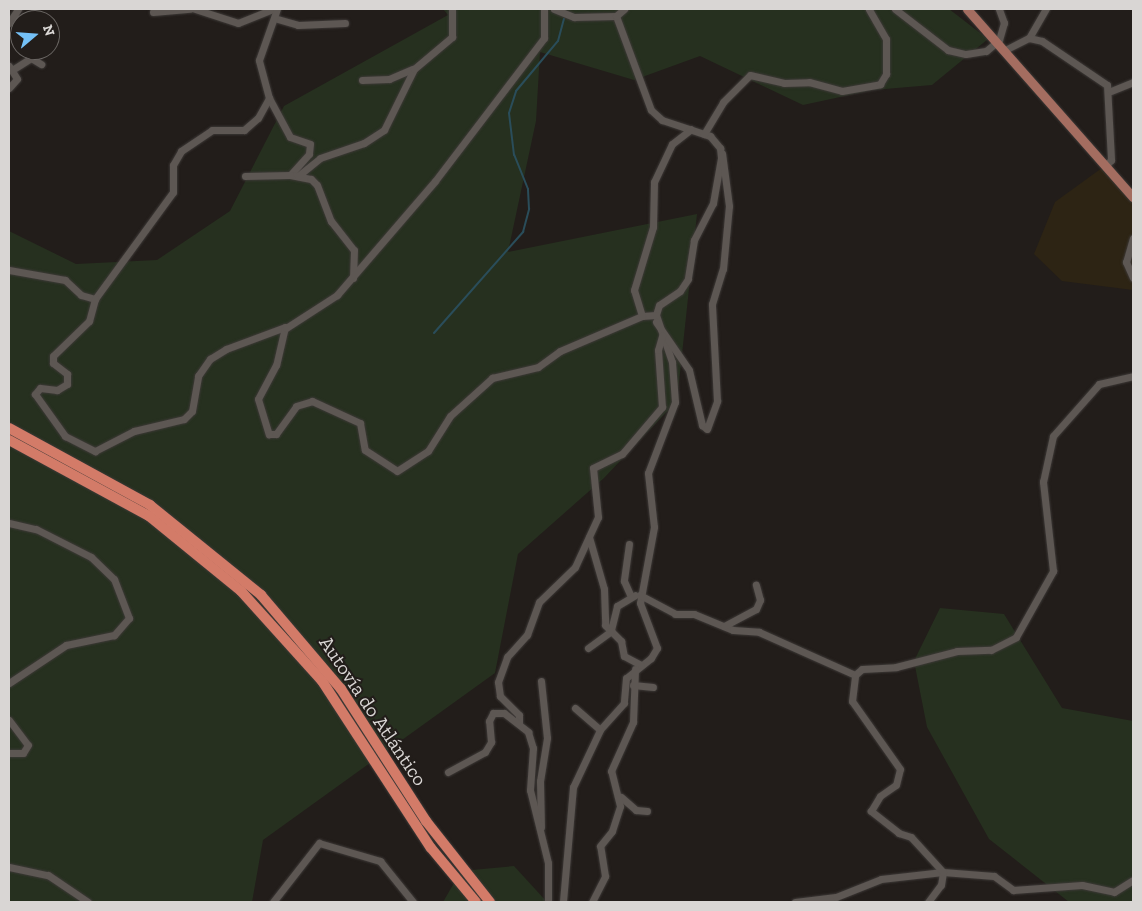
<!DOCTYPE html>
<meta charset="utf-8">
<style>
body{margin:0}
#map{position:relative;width:1142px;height:911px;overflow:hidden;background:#221d1a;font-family:"Zilla Slab",serif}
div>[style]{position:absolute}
.industrial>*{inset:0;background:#2d2414}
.green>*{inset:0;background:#26301f}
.stream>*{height:2px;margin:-1px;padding:0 1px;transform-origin:1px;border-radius:1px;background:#2a4d5a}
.roads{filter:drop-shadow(0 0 1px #3d3937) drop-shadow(0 0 1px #3d3937)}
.minor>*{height:7px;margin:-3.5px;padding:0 3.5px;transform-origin:3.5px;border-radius:3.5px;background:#5d5753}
.major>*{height:9px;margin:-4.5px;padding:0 4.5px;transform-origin:4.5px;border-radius:4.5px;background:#a46d60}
.highway>*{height:10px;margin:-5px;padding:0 5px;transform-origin:5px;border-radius:5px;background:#d37b68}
span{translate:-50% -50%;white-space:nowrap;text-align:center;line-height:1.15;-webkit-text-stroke:4px #221d1a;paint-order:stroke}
.street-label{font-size:20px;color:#d9d6d4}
.frame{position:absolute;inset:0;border:10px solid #d9d6d4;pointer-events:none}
.north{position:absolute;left:10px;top:10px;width:50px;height:50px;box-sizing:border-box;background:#221d1a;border:1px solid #6b6764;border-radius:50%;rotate:72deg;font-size:14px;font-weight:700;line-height:20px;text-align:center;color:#d9d6d4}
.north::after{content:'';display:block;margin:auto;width:18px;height:22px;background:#74c0f6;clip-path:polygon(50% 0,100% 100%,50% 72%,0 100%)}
</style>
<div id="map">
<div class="industrial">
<i style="clip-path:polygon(1106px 165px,1133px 197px,1133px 290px,1062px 281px,1034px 254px,1055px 202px)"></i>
</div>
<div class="green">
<i style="clip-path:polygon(443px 9px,949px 9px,988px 39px,932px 85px,873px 90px,803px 105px,700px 56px,634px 80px,540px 52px,536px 121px,508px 252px,697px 214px,677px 401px,604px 478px,518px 554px,495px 673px,263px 840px,252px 902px,9px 902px,9px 231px,76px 264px,157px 260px,230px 211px,284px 106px,448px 15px)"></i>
<i style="clip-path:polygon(940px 608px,1004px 614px,1062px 708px,1133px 721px,1133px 902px,1069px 902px,989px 839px,927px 727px,914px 661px)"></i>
<i style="clip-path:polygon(514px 866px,547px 902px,443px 902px,461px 871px)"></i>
</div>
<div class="stream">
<i style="left:434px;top:333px;width:135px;rotate:-48.6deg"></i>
<i style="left:523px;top:232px;width:24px;rotate:-75deg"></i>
<i style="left:529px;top:209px;width:20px;rotate:-93deg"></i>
<i style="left:528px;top:189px;width:37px;rotate:-112deg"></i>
<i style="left:514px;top:155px;width:42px;rotate:-96.8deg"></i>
<i style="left:509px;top:113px;width:23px;rotate:-72deg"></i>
<i style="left:516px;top:91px;width:65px;rotate:-50deg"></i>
<i style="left:558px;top:41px;width:23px;rotate:-75deg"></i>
</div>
<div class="roads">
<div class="minor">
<i style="left:195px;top:9px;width:45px;rotate:18deg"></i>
<i style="left:238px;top:23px;width:37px;rotate:-22deg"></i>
<i style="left:554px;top:9px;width:22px;rotate:22deg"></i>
<i style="left:574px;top:17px;width:42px;rotate:-1.4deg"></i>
<i style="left:616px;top:16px;width:100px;rotate:69.6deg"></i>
<i style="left:651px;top:110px;width:15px;rotate:42deg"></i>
<i style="left:662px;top:120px;width:51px;rotate:18.4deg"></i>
<i style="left:710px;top:136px;width:16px;rotate:50deg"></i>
<i style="left:720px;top:148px;width:10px;rotate:84deg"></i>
<i style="left:721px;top:158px;width:46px;rotate:100.1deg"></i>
<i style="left:713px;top:203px;width:42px;rotate:117.2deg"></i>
<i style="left:694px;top:240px;width:39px;rotate:99deg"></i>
<i style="left:688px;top:279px;width:14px;rotate:124deg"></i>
<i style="left:680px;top:291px;width:25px;rotate:146deg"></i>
<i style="left:659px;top:305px;width:10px;rotate:107deg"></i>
<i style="left:656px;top:315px;width:50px;rotate:71.2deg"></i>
<i style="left:672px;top:362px;width:40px;rotate:85.7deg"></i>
<i style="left:675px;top:402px;width:76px;rotate:110.8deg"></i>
<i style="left:648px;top:473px;width:54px;rotate:83.7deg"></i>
<i style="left:654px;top:527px;width:77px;rotate:100.4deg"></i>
<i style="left:640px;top:603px;width:48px;rotate:69.3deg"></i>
<i style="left:657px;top:648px;width:12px;rotate:121deg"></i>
<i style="left:651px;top:658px;width:32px;rotate:141deg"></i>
<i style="left:626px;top:678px;width:25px;rotate:95deg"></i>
<i style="left:624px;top:703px;width:36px;rotate:132deg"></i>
<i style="left:600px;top:730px;width:63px;rotate:115.3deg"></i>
<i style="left:573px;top:787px;width:115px;rotate:95deg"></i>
<i style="left:895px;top:9px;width:67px;rotate:37.7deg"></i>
<i style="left:948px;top:50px;width:18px;rotate:13deg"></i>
<i style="left:966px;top:54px;width:20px;rotate:-9deg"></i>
<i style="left:986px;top:51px;width:17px;rotate:-40deg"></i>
<i style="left:999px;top:40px;width:18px;rotate:-74deg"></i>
<i style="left:1004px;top:23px;width:15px;rotate:-110deg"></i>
<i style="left:153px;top:12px;width:37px;rotate:-5deg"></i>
<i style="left:616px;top:16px;width:11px;rotate:-41deg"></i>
<i style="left:274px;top:18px;width:25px;rotate:16deg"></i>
<i style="left:298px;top:25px;width:47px;rotate:-2.4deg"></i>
<i style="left:9px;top:23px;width:17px;rotate:-57deg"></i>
<i style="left:1029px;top:38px;width:34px;rotate:-60deg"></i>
<i style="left:1007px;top:49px;width:25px;rotate:-27deg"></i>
<i style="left:1029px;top:38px;width:13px;rotate:13deg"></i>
<i style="left:1042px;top:41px;width:78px;rotate:34.1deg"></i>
<i style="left:1107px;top:85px;width:75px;rotate:86.9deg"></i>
<i style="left:1111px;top:160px;width:7px;rotate:135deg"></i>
<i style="left:9px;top:66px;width:15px;rotate:58deg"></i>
<i style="left:17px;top:79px;width:12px;rotate:132deg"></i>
<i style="left:12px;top:70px;width:22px;rotate:-32deg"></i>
<i style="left:31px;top:58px;width:12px;rotate:31deg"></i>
<i style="left:362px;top:80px;width:27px;rotate:-2deg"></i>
<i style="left:389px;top:79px;width:26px;rotate:-23deg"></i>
<i style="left:1111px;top:91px;width:24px;rotate:-22deg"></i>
<i style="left:269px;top:98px;width:44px;rotate:61.7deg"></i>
<i style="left:290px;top:137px;width:21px;rotate:19deg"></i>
<i style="left:310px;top:144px;width:10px;rotate:96deg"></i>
<i style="left:309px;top:154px;width:28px;rotate:132deg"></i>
<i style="left:290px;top:175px;width:21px;rotate:11deg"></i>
<i style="left:311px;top:179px;width:8px;rotate:45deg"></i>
<i style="left:317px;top:185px;width:39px;rotate:69deg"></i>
<i style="left:331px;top:221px;width:37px;rotate:52deg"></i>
<i style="left:354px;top:250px;width:28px;rotate:92deg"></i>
<i style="left:704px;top:134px;width:37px;rotate:-59deg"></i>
<i style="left:723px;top:102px;width:38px;rotate:-45deg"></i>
<i style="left:750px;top:75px;width:35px;rotate:13deg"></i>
<i style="left:784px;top:83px;width:25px;rotate:-2deg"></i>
<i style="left:809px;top:82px;width:34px;rotate:15deg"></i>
<i style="left:842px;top:91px;width:39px;rotate:-10deg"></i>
<i style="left:880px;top:84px;width:12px;rotate:-59deg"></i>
<i style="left:886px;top:74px;width:35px;rotate:-90deg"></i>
<i style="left:886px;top:39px;width:34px;rotate:-120deg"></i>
<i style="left:245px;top:176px;width:45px;rotate:-1.3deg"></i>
<i style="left:298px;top:176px;width:28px;rotate:-39deg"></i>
<i style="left:320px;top:158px;width:46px;rotate:-18.8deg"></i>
<i style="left:364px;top:143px;width:24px;rotate:-33deg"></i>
<i style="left:384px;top:130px;width:68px;rotate:-63.8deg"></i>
<i style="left:414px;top:69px;width:50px;rotate:-40.1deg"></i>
<i style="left:452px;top:37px;width:28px;rotate:-90deg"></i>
<i style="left:1133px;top:238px;width:25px;rotate:106deg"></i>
<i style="left:1126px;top:262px;width:17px;rotate:66deg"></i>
<i style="left:9px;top:270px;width:57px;rotate:10.1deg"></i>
<i style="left:65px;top:280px;width:22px;rotate:43deg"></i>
<i style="left:81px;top:295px;width:15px;rotate:16deg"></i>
<i style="left:95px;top:299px;width:132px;rotate:-53.9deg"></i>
<i style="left:173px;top:192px;width:27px;rotate:-90deg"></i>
<i style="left:173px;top:165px;width:16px;rotate:-60deg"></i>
<i style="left:181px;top:151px;width:37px;rotate:-34deg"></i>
<i style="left:212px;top:130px;width:32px"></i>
<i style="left:244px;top:130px;width:18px;rotate:-41deg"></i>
<i style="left:258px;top:118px;width:23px;rotate:-61deg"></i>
<i style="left:269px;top:98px;width:39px;rotate:-105deg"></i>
<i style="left:259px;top:60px;width:54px;rotate:-70.6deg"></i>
<i style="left:95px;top:299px;width:23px;rotate:105deg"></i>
<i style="left:89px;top:321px;width:50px;rotate:135.8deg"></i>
<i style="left:53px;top:356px;width:7px;rotate:90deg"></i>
<i style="left:53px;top:363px;width:18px;rotate:38deg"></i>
<i style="left:67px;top:374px;width:10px;rotate:90deg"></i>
<i style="left:67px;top:384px;width:12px;rotate:149deg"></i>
<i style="left:57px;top:390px;width:17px;rotate:-173deg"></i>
<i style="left:40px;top:388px;width:8px;rotate:130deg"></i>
<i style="left:35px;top:394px;width:52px;rotate:54.5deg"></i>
<i style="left:65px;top:436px;width:34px;rotate:27deg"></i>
<i style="left:95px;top:451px;width:44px;rotate:-27.1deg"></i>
<i style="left:134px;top:431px;width:51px;rotate:-13.5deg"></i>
<i style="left:184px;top:419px;width:11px;rotate:-45deg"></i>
<i style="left:192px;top:411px;width:36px;rotate:-80deg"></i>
<i style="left:198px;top:376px;width:21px;rotate:-55deg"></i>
<i style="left:210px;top:359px;width:19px;rotate:-32deg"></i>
<i style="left:226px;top:349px;width:63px;rotate:-20.4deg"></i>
<i style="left:285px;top:327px;width:39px;rotate:103deg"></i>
<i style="left:276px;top:365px;width:38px;rotate:118deg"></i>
<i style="left:258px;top:399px;width:37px;rotate:73deg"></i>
<i style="left:269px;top:434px;width:7px"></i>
<i style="left:276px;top:434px;width:34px;rotate:-54deg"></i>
<i style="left:296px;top:406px;width:17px;rotate:-17deg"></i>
<i style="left:312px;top:401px;width:53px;rotate:24.6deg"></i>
<i style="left:360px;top:423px;width:27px;rotate:80deg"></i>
<i style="left:365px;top:450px;width:38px;rotate:33deg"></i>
<i style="left:397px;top:471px;width:37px;rotate:-33deg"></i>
<i style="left:428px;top:451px;width:41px;rotate:-57.8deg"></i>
<i style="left:450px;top:416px;width:57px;rotate:-42.1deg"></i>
<i style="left:492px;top:378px;width:47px;rotate:-13.4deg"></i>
<i style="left:538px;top:367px;width:27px;rotate:-36deg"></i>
<i style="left:560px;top:351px;width:89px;rotate:-23.1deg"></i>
<i style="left:642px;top:316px;width:14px;rotate:-4deg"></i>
<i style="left:642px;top:316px;width:27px;rotate:-107deg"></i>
<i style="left:634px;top:290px;width:66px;rotate:-73.2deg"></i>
<i style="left:653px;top:227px;width:45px;rotate:-88.7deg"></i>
<i style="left:654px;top:182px;width:42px;rotate:-64.7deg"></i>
<i style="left:672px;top:144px;width:24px;rotate:-38deg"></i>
<i style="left:656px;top:322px;width:58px;rotate:55.5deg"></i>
<i style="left:689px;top:370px;width:57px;rotate:76.7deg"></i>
<i style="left:702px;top:425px;width:6px;rotate:39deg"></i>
<i style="left:707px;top:429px;width:30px;rotate:-70deg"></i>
<i style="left:717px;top:401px;width:97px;rotate:-93deg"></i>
<i style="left:712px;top:304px;width:37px;rotate:-73deg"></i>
<i style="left:723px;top:269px;width:63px;rotate:-84.6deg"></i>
<i style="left:729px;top:206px;width:53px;rotate:-97.5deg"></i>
<i style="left:286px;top:328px;width:61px;rotate:-32.9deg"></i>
<i style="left:337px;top:295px;width:150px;rotate:-49.3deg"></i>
<i style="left:435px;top:181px;width:180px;rotate:-52.7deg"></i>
<i style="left:544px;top:38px;width:29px;rotate:-90deg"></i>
<i style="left:9px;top:523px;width:28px;rotate:13deg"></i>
<i style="left:36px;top:529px;width:62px;rotate:27deg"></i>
<i style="left:91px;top:557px;width:32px;rotate:44deg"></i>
<i style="left:114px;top:579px;width:42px;rotate:69deg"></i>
<i style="left:129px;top:618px;width:23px;rotate:131deg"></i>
<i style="left:114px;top:635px;width:49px;rotate:168.2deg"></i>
<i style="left:66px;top:645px;width:69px;rotate:146.3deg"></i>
<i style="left:589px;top:537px;width:54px;rotate:73.9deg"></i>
<i style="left:604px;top:589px;width:36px;rotate:88deg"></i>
<i style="left:605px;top:625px;width:23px;rotate:45deg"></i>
<i style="left:621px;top:641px;width:15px;rotate:79deg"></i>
<i style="left:624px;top:656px;width:19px;rotate:28deg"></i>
<i style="left:629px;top:544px;width:37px;rotate:98deg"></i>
<i style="left:624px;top:581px;width:17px;rotate:66deg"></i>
<i style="left:640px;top:595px;width:40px;rotate:28deg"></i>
<i style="left:675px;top:614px;width:19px"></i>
<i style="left:694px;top:614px;width:42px;rotate:22.3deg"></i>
<i style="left:733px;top:630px;width:26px;rotate:4deg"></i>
<i style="left:759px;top:632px;width:105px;rotate:24.1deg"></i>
<i style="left:724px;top:626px;width:36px;rotate:-28deg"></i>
<i style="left:756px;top:609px;width:10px;rotate:-66deg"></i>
<i style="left:760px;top:600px;width:16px;rotate:-105deg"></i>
<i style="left:611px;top:630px;width:25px;rotate:-76deg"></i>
<i style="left:617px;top:606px;width:21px;rotate:-31deg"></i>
<i style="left:588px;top:648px;width:29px;rotate:-36deg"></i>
<i style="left:541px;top:681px;width:57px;rotate:84deg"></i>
<i style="left:547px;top:738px;width:44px;rotate:99.2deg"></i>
<i style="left:540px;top:781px;width:46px;rotate:88.8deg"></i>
<i style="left:633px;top:685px;width:20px;rotate:6deg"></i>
<i style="left:575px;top:708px;width:33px;rotate:41deg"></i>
<i style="left:9px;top:720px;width:31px;rotate:53deg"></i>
<i style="left:28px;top:745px;width:9px;rotate:122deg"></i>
<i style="left:23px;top:753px;width:14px;rotate:180deg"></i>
<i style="left:519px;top:723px;width:8px;rotate:-90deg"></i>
<i style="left:519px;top:715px;width:27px;rotate:-135deg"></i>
<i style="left:500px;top:696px;width:14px;rotate:-98deg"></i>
<i style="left:498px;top:682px;width:27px;rotate:-70deg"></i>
<i style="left:507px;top:657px;width:30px;rotate:-48deg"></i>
<i style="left:527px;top:635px;width:35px;rotate:-70deg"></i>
<i style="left:539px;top:602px;width:50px;rotate:-44.2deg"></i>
<i style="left:575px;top:567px;width:55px;rotate:-65.3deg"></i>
<i style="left:598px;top:517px;width:49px;rotate:-95.8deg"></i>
<i style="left:593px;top:468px;width:32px;rotate:-26deg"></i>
<i style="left:622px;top:454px;width:62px;rotate:-49.6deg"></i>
<i style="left:662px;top:407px;width:57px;rotate:-94deg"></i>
<i style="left:658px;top:350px;width:15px;rotate:-74deg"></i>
<i style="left:448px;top:772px;width:42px;rotate:-28.4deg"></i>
<i style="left:485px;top:752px;width:12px;rotate:-59deg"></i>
<i style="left:491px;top:742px;width:21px;rotate:-95deg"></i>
<i style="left:489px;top:721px;width:9px;rotate:-63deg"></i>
<i style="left:493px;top:713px;width:11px"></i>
<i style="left:504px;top:713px;width:31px;rotate:38deg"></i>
<i style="left:528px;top:732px;width:17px;rotate:73deg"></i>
<i style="left:533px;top:748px;width:42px;rotate:94.1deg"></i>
<i style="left:530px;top:790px;width:75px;rotate:76.1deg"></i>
<i style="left:548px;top:863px;width:39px;rotate:90deg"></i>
<i style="left:621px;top:797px;width:20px;rotate:41deg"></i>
<i style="left:636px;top:810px;width:11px;rotate:5deg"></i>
<i style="left:9px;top:867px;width:40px;rotate:12deg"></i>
<i style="left:48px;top:875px;width:48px;rotate:34deg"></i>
<i style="left:273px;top:902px;width:75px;rotate:-52.1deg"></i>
<i style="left:319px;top:843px;width:64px;rotate:16.4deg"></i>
<i style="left:380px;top:861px;width:53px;rotate:51.2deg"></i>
<i style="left:592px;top:902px;width:29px;rotate:-63deg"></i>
<i style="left:605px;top:876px;width:30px;rotate:-99deg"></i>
<i style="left:600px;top:846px;width:19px;rotate:-51deg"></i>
<i style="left:612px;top:831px;width:26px;rotate:-72deg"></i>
<i style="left:620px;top:806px;width:36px;rotate:-104deg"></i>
<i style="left:611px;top:771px;width:54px;rotate:-65.8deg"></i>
<i style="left:633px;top:722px;width:53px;rotate:-87.8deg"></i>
<i style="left:795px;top:902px;width:41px;rotate:-7deg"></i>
<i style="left:836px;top:897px;width:48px;rotate:-21.8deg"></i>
<i style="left:881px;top:879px;width:62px;rotate:-6.4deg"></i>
<i style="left:943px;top:872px;width:51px;rotate:4.5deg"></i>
<i style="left:994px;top:876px;width:24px;rotate:36deg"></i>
<i style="left:1013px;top:890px;width:69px;rotate:-4.1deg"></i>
<i style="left:1082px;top:885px;width:33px;rotate:12deg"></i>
<i style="left:1114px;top:892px;width:22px;rotate:-32deg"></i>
<i style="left:928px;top:902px;width:21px;rotate:-53deg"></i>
<i style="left:941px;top:885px;width:13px;rotate:-81deg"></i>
<i style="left:943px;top:872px;width:47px;rotate:-132.4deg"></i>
<i style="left:911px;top:837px;width:13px;rotate:-162deg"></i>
<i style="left:899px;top:833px;width:36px;rotate:-142deg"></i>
<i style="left:871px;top:811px;width:17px;rotate:-59deg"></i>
<i style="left:880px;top:796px;width:19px;rotate:-35deg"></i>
<i style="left:896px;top:785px;width:16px;rotate:-76deg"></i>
<i style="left:900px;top:769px;width:83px;rotate:-125.2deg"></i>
<i style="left:852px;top:701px;width:26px;rotate:-83deg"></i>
<i style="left:855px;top:675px;width:9px;rotate:-41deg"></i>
<i style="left:862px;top:669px;width:34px;rotate:-3deg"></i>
<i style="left:896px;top:667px;width:63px;rotate:-14.7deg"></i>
<i style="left:957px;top:651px;width:34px;rotate:-2deg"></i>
<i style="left:991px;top:650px;width:28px;rotate:-27deg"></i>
<i style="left:1016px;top:637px;width:76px;rotate:-60.7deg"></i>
<i style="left:1053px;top:571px;width:90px;rotate:-96.4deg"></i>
<i style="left:1043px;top:482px;width:47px;rotate:-77.7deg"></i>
<i style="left:1053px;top:436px;width:69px;rotate:-48.5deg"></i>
<i style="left:1099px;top:384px;width:35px;rotate:-13deg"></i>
</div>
<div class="major">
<i style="left:967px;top:9px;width:251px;rotate:48.6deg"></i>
</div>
<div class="highway">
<i style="left:9px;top:428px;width:161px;rotate:28.6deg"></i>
<i style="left:150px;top:505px;width:143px;rotate:39deg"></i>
<i style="left:261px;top:595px;width:123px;rotate:49.6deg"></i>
<i style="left:341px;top:689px;width:157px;rotate:57.2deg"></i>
<i style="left:426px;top:821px;width:103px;rotate:51.7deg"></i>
<i style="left:9px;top:440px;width:159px;rotate:28.5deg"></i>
<i style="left:149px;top:516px;width:119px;rotate:39.2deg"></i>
<i style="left:241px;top:591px;width:121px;rotate:48deg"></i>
<i style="left:322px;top:681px;width:199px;rotate:56.9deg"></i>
<i style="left:431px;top:848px;width:70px;rotate:50.2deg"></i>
</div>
</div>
<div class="street-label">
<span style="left:373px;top:711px;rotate:56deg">Autovía do Atlántico</span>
</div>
<div class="frame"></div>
<div class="north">N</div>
</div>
